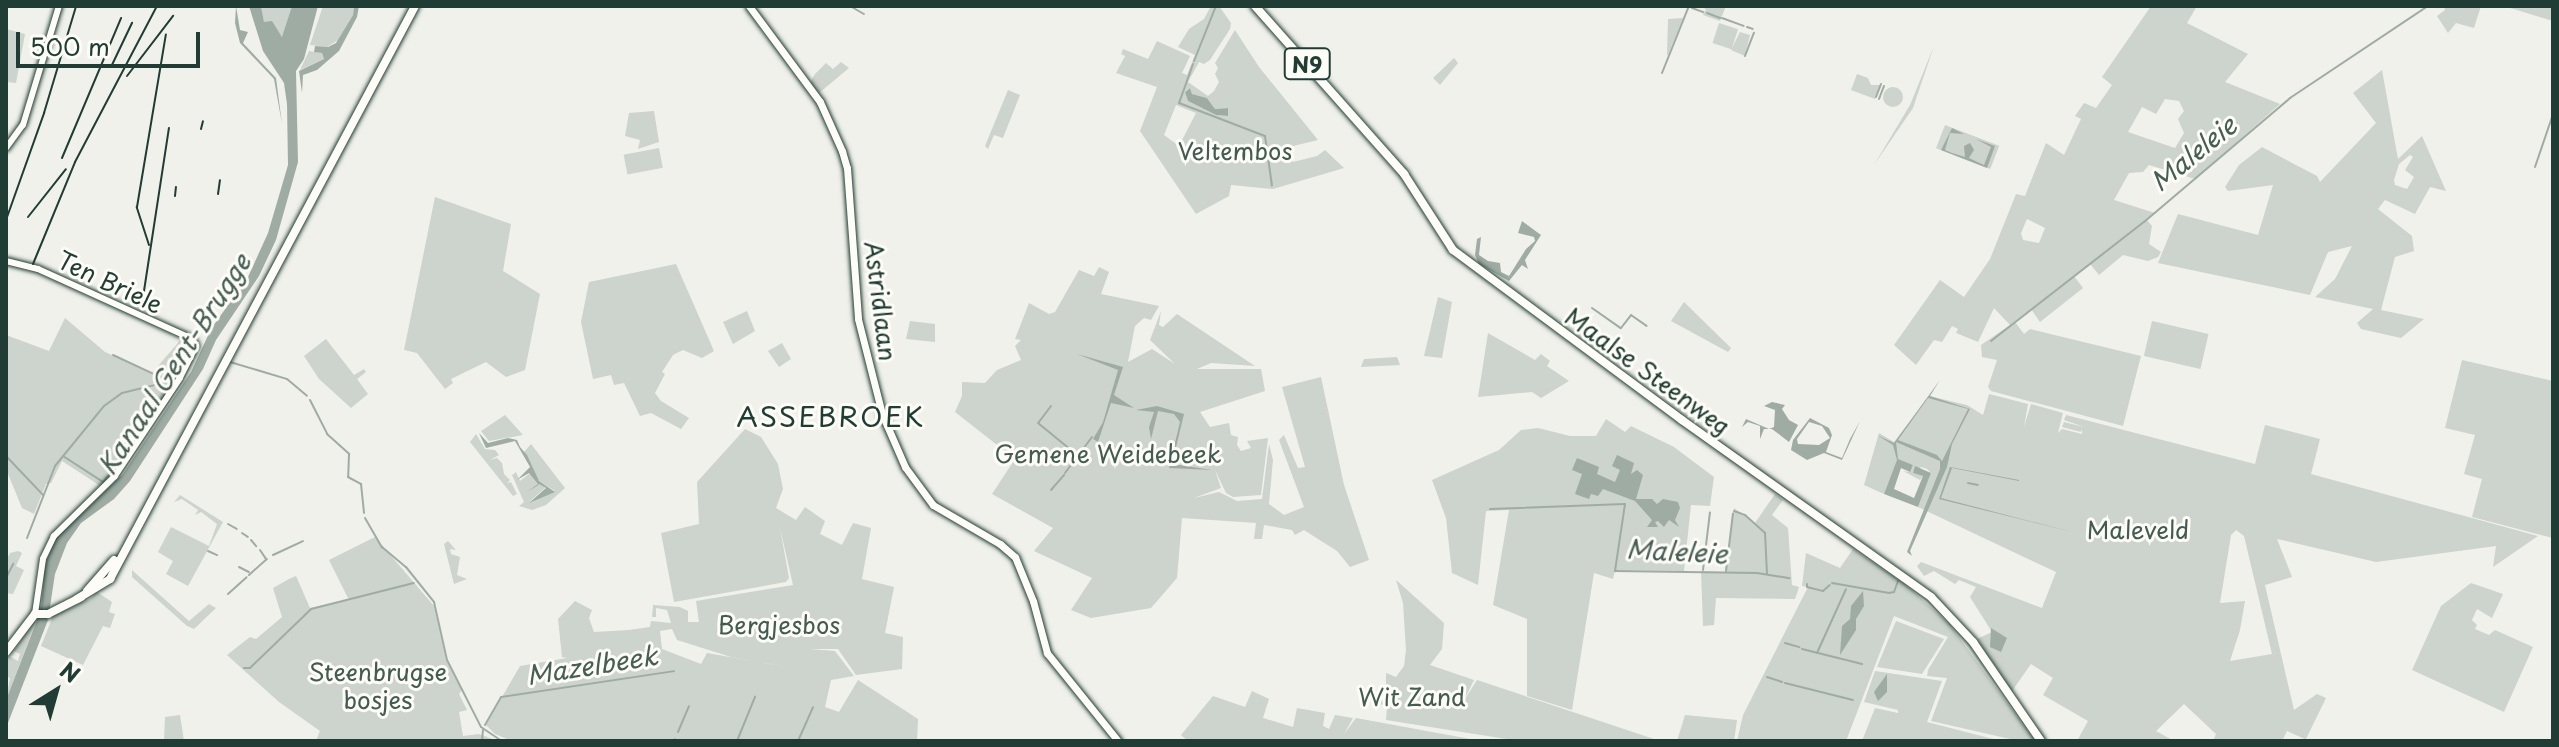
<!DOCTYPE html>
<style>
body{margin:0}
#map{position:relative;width:2559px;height:747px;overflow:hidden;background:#f0f1eb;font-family:"Playpen Sans",sans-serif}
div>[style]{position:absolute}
.green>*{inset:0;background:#cdd3cd;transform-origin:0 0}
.round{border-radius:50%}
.water>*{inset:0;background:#9faca4}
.stream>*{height:2px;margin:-1px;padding:0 1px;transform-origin:1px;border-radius:1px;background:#9faca4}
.roads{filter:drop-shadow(0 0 2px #1f3d34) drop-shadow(0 0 2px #1f3d34)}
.tertiary>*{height:6px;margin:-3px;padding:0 3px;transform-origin:3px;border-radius:3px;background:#fdfcf7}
.secondary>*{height:7px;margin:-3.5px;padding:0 3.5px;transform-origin:3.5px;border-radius:3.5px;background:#fdfcf7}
.primary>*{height:8px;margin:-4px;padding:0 4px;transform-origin:4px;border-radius:4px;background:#fdfcf7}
.rail>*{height:2px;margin:-1px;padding:0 1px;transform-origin:1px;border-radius:1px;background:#1f3d34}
span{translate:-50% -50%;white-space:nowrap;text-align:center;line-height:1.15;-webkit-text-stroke:6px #fdfcf7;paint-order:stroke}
.shield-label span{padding:2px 6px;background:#fdfcf7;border:2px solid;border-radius:6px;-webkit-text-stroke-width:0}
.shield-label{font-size:22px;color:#1f3d34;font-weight:700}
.park-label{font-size:24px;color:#425b53}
.street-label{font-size:24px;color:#1f3d34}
.water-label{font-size:26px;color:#455e56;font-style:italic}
.quarter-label{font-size:28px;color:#1f3d34;letter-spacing:2px}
.frame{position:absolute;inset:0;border:8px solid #1f3d34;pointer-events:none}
.north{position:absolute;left:16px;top:651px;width:80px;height:80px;-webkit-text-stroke:6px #fdfcf7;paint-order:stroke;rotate:37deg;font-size:22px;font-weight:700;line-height:32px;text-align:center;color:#1f3d34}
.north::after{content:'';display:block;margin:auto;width:28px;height:36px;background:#1f3d34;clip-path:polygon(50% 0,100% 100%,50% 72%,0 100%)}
.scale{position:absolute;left:16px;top:32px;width:184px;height:36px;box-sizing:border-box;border:4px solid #1f3d34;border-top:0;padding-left:10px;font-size:24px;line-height:28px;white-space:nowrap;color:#1f3d34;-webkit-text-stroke:6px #fdfcf7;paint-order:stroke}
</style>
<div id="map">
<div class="green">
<i style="clip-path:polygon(261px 6px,292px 6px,283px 37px,264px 23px)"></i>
<i style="clip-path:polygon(323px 6px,354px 6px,353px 15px,338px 40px,327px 47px,310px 45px)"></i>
<i style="clip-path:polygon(evenodd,1211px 6px,1219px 6px,1231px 23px,1230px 29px,1210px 60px,1204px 64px,1199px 62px,1188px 82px,1208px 96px,1214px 91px,1219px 82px,1215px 74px,1218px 68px,1215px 63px,1235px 30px,1259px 67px,1318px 140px,1289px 147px,1293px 162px,1317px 156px,1325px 150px,1344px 168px,1273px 189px,1231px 185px,1229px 196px,1196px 214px,1140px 131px,1157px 87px,1116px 73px,1125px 56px,1121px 54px,1123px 49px,1148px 59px,1157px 41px,1190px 56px,1182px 73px,1187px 75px,1195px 55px,1178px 47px,1189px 29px,1204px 19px,1211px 6px,1190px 88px,1192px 94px,1207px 98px,1215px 109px,1228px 108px,1228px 116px,1216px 115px,1188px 101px,1185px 91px,1190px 88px,1211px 6px,1176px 105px,1196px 113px,1179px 146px,1164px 135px,1176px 105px)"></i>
<i style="clip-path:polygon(1697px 6px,1726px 6px,1720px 21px,1703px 15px,1706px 9px)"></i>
<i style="clip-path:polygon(evenodd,2151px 6px,2197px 6px,2187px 23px,2248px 54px,2225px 82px,2280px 104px,2195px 179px,2149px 165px,2143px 172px,2129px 173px,2114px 200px,2155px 213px,2147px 220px,2152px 226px,2149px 244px,2161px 252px,2158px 257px,2148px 261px,2123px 255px,2099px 275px,2090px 264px,2074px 276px,2083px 288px,2040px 322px,2031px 309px,2015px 322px,2024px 334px,2030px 329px,2141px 356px,2123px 426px,1991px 391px,1988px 387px,1997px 360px,1982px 357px,1981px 345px,2010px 325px,1994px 308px,1978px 342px,1956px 333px,1958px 329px,1952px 326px,1942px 342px,1934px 340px,1916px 365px,1894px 345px,1940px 280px,1964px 297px,1990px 259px,2016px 194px,2025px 196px,2046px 143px,2064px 155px,2081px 119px,2075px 116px,2084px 103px,2096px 108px,2112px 85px,2102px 77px,2151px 6px,2165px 99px,2179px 101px,2184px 111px,2178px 119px,2184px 133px,2175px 148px,2128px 132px,2142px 107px,2156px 114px,2165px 99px,2151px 6px,2027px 219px,2045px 228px,2039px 243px,2023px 240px,2021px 233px,2027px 219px)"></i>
<i style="clip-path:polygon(2444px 6px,2481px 6px,2474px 28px,2456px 23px,2448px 33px,2437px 16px,2445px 10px)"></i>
<i style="clip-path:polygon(2504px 6px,2551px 6px,2553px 21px,2543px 18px)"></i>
<i style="clip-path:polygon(1683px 18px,1668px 55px,1667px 55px,1668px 19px)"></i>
<i style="left:1719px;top:23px;width:20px;height:21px;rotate:18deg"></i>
<i style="clip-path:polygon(6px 29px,25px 34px,16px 83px,6px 82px)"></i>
<i style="clip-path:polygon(1740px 32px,1750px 35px,1745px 56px,1731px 50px)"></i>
<i style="clip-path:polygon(1934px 46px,1913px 108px,1874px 165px,1910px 105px)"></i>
<i style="clip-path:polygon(309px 51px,322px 53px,324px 59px,300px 70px)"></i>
<i style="clip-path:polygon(1454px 58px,1458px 63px,1440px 85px,1433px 78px)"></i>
<i style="clip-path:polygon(841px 62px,849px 68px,819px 93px,810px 83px,815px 74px,826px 63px,833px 69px)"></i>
<i style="clip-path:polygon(evenodd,2382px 70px,2398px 159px,2422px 136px,2446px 191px,2430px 187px,2415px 214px,2385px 200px,2378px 209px,2412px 236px,2414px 251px,2395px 257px,2381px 310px,2424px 319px,2401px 338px,2361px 329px,2357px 323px,2373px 309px,2315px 297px,2335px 279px,2352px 246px,2328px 252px,2310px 295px,2158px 263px,2178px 214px,2258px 235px,2273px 185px,2228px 191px,2225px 187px,2239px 165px,2262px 147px,2317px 176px,2320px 182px,2376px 123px,2353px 93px,2382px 70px,2410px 155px,2413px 157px,2405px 170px,2414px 177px,2407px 189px,2395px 185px,2394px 180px,2399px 164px,2410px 155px)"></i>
<i style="clip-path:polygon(1857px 74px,1868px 78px,1871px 85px,1880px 85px,1875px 99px,1851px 90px)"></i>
<i class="round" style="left:1883px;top:87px;width:20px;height:20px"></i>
<i style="clip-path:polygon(1008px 90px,1020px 95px,1003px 138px,994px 135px,988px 149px,985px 146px)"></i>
<i style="clip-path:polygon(654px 111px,659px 142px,638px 149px,640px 140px,625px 136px,629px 113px)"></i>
<i style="left:1945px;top:125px;width:58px;height:25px;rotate:21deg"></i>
<i style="left:659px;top:148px;width:20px;height:36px;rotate:79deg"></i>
<i style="clip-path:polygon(435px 197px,511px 224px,503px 271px,540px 294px,525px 370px,506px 377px,486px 362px,451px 379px,453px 383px,445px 389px,417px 353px,404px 350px)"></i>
<i style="clip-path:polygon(676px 264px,714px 351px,702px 358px,683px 350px,673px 355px,662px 372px,665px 374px,655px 393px,661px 401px,689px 418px,681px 429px,651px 413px,640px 416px,624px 383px,614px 385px,611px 375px,593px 379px,581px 322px,589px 282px)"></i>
<i style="clip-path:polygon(1099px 267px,1109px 272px,1101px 294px,1159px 306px,1151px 320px,1144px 318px,1135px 326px,1128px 362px,1152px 349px,1175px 364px,1150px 340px,1161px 311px,1159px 325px,1163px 327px,1177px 314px,1255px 366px,1211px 363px,1197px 369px,1261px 369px,1265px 391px,1200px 412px,1210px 427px,1229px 423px,1231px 435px,1238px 437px,1237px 445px,1241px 451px,1251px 448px,1247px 441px,1268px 438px,1261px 495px,1233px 497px,1226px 493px,1215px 470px,1221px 488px,1194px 498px,1219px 492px,1237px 501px,1262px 499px,1269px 444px,1273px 460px,1269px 504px,1284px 515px,1304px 507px,1279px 440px,1284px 435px,1298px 468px,1305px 467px,1282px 387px,1321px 377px,1344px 485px,1369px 560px,1350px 567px,1337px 551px,1304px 530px,1295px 535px,1292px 530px,1264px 525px,1262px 539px,1254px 539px,1256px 523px,1182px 518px,1177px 578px,1151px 608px,1091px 618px,1071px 610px,1092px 578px,1034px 551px,1053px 528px,992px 494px,1015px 459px,955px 412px,962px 396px,962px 382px,985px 383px,997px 370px,1021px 360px,1015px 346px,1021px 340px,1015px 339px,1029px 303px,1049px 314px,1055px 312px,1079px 270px,1094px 276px)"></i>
<i style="clip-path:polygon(1438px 297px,1452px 302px,1442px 358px,1424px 356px)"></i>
<i style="clip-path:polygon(1684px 302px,1731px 348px,1728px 352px,1671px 321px)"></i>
<i style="clip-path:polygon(747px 311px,755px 331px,733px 344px,723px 322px)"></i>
<i style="clip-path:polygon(65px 318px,105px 352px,152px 373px,183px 337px,192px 344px,192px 351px,179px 377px,106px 484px,102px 487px,62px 461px,51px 483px,46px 484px,34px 514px,22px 508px,6px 469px,6px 335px,49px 351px)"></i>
<i style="clip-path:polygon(910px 321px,935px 324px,935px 342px,906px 339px)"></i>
<i style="left:2152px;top:321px;width:58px;height:36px;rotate:13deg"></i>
<i style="clip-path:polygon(1488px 333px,1535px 360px,1541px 354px,1550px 361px,1547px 366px,1569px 381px,1541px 398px,1532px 392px,1478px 397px)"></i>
<i style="clip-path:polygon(326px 339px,354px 375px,364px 369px,366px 372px,357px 379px,368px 394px,351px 408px,319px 379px,304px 356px)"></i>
<i style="clip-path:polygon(782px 343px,791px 359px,779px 367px,768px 351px)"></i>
<i style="clip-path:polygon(1397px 357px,1400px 365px,1361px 367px,1364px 359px)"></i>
<i style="clip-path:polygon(2462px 360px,2553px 381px,2553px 538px,2472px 517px,2482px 479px,2464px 474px,2475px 435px,2445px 428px)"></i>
<i style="clip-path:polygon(evenodd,1989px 394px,2028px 404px,2024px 427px,2031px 404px,2063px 413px,2058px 433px,2062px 429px,2082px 434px,2082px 429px,2081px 432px,2062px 427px,2064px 422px,2084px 427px,2064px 420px,2066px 415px,2255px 464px,2265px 425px,2320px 439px,2311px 474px,2538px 536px,2493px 567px,2496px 546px,2376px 562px,2277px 539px,2292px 577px,2265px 585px,2294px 710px,2317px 694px,2326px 698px,2306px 739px,2309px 741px,2287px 731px,2282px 741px,2213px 741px,2216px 734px,2184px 704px,2156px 731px,2174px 741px,2077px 741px,2088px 721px,2043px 695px,2053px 678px,2031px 664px,2012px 691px,1977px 639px,1992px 632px,1970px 597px,1976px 587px,1959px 580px,1955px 584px,1934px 571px,1924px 576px,1917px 566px,1921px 562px,2042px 608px,2056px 572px,1918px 507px,1931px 473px,1927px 469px,1921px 467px,1913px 473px,1923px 476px,1920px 480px,1903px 471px,1909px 472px,1913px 465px,1898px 460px,1884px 494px,1864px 485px,1879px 433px,1894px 442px,1929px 396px,1967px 405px,1983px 415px,1989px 394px,2236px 530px,2244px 536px,2272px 654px,2230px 661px,2240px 630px,2245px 601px,2220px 603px,2231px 535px,2236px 530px)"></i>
<i style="clip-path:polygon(505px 415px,523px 435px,489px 441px,481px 431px)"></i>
<i style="clip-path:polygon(1606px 419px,1625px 432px,1631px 426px,1674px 447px,1714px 477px,1710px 506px,1691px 505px,1684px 571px,1615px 570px,1613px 579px,1594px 573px,1572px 710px,1527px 696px,1527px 619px,1493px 605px,1509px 510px,1486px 511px,1478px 585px,1452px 573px,1446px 518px,1432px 480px,1499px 450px,1521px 430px,1538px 428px,1570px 436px,1596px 436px)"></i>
<i style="clip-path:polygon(evenodd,745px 429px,761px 437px,778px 464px,783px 489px,776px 508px,796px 520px,805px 507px,825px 521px,820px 534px,842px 545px,853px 523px,871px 528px,862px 579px,894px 587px,885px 633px,903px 637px,902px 669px,856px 675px,838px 649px,809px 649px,835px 651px,854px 676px,831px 680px,825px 707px,839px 712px,858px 680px,918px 719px,917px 741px,512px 741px,495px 734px,486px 725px,520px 666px,567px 658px,562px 657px,558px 619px,575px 601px,592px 610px,589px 618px,594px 632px,629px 630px,650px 627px,651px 621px,671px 623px,667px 610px,656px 608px,656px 617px,652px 617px,653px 605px,680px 607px,688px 611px,688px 622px,699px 622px,696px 601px,793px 585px,780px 528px,789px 578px,786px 582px,674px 602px,661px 533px,699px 524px,697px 482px,745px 429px,672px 629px,677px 640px,731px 657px,792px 668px,707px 653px,701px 664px,662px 649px,660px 631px,672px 629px)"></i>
<i style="clip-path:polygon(476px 434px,485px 449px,495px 450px,499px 455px,490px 460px,497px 458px,502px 463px,504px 474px,510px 480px,507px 483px,511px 482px,517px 494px,513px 496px,470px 442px)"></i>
<i style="clip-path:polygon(531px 444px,565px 488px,546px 505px,532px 510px,519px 506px,524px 502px,512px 475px,516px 472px,520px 481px,530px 473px,545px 488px,529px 502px,555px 491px,539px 481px,532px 470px,524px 452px)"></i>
<i style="clip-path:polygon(1775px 494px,1783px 500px,1772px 515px,1788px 528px,1792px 585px,1799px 587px,1795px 599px,1716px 598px,1714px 625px,1703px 626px,1701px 571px,1725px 572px,1734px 508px,1755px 523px)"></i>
<i style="clip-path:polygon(180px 495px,223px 522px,188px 586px,166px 574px,173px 561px,158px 552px,171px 527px,209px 546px,217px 524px,201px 512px,195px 515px,198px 510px,182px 499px,174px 502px)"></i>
<i style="clip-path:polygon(375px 537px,434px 606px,446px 660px,462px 690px,459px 694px,467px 710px,459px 712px,463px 736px,479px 734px,498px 741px,316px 741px,320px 731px,279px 702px,227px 655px,250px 637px,256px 639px,282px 617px,273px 588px,289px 579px,296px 576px,310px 608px,349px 600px,329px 560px)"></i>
<i style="clip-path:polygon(448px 541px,456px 550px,450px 549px,451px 554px,460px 557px,457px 575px,467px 579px,454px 584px,444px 544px)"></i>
<i style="clip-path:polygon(1853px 549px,1906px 585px,1950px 625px,2035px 741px,2019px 741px,1931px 721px,1947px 678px,1927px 676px,1928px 670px,1948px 637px,1894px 616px,1846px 741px,1737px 741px,1743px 715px,1808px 587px,1802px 586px,1806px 553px,1840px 568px)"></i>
<i style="clip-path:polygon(18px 551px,22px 553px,16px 566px,24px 570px,13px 594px,6px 593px,6px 561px,10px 553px)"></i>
<i style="clip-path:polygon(132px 570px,189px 621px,209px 604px,216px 608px,194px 629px,187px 626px,132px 577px)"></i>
<i style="clip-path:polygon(1396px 580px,1444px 623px,1442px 649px,1430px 665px,1474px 680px,1463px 702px,1477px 680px,1660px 741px,1519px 741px,1386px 720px,1387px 707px,1380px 704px,1381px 700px,1386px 701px,1386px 673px,1396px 677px,1404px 666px,1406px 650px,1403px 603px)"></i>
<i style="clip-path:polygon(2471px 583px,2503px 594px,2492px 618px,2477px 609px,2472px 620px,2477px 625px,2475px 629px,2489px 635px,2495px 630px,2533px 647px,2504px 712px,2412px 670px,2441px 606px)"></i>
<i style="clip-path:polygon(97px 592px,112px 602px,109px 612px,115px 614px,110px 628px,103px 626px,83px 665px,41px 646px,53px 616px,90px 599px)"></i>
<i style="clip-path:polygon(34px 621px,36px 622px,6px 700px,10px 678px,6px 676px,6px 660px,9px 656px,18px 661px,20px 654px,14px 651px)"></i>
<i style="clip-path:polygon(1896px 621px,1944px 639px,1922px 674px,1877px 667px)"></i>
<i style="clip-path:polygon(1875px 671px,1942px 681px,1927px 722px,2001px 741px,1862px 741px,1875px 708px,1898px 713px,1898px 710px,1864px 702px)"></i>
<i style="clip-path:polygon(1252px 691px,1269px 699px,1263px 718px,1293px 727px,1297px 708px,1325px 713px,1323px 726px,1329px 729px,1335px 715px,1353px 718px,1344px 734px,1356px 718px,1481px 741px,1188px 741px,1181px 735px,1213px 696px,1245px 707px)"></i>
<i style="clip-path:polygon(180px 715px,184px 741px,164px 741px,165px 717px)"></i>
<i style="clip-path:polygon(1685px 715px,1737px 720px,1734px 741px,1677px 741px)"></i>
</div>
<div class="water">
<i style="clip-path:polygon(236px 6px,240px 30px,248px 32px,243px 43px,276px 78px,282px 124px,274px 79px,240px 43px,235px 23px)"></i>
<i style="clip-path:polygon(249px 6px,261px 6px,264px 22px,272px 21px,282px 37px,292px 6px,318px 6px,304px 59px,296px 71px,298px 162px,276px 240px,259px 276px,216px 340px,203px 369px,130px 481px,114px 499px,81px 523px,67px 543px,55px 574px,48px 620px,6px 728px,6px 700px,41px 610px,45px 564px,56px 538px,123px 474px,191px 372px,211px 329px,248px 277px,268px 233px,288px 165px,287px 104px,284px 83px,263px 51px)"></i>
<i style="clip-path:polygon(354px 6px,359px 6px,357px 17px,339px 51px,317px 70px,303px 75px,302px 93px,299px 71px,324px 59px,322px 53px,314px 52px,315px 46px,328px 47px,336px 43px,353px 15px)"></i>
<i style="clip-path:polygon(1190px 88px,1192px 94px,1207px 98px,1215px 109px,1228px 108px,1228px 116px,1216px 115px,1188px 101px,1185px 92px)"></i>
<i style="clip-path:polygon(1952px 128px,1964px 134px,1950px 133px,1945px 150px,1952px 153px,1965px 157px,1964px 146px,1970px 143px,1974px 150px,1969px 158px,1984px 165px,1991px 147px,1976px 139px,1995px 146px,1987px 168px,1941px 150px)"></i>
<i style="clip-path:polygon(1522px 221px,1541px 235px,1525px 260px,1528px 269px,1522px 265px,1509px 281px,1479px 264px,1475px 255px,1477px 239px,1481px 237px,1479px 255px,1488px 261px,1500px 263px,1501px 272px,1509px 276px,1526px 249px,1535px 241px,1534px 237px,1518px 233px)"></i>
<i style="clip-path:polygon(1077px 354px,1123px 367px,1114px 395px,1134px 408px,1111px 403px,1098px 442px,1093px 439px,1103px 422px,1118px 370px)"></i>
<i style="clip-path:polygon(evenodd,1940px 380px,1930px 396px,1970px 409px,1952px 444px,1947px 467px,1910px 551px,1912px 556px,1907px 552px,1940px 469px,1940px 461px,1896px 442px,1898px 459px,1913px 465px,1910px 472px,1901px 468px,1894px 489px,1914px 498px,1923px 476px,1913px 473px,1915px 466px,1931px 473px,1918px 507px,1884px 494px,1897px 460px,1893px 445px,1877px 435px,1894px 443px,1940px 380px,1928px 398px,1968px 409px,1942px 461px,1937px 455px,1898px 440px,1928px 398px)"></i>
<i style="clip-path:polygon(1772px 402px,1785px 405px,1782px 409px,1789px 420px,1798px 425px,1789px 442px,1772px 429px,1764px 429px,1760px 439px,1760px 426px,1748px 422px,1742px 427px,1746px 419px,1769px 429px,1774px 427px,1775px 410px,1764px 406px)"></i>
<i style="clip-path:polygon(1157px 406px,1184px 414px,1172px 464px,1212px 470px,1169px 468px,1180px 422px,1174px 414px,1158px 411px,1151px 439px,1149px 427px,1154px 412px,1136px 410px)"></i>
<i style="clip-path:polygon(evenodd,1810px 418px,1829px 428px,1832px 435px,1826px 452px,1842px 458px,1850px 439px,1860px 421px,1842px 460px,1824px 453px,1807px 460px,1791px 450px,1793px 440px,1810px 418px,1809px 422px,1822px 426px,1830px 438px,1819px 445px,1798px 444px,1797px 439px,1809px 422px)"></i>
<i style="clip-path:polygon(479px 433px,488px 443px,508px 438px,517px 440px,520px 447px,527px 455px,539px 481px,555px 492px,529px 503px,546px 488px,539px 484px,537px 486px,527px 492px,538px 484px,529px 473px,517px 480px,530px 467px,515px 441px,486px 448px)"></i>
<i style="clip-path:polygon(1617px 455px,1634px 463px,1631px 474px,1637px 470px,1643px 475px,1636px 499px,1652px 499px,1657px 504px,1663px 499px,1678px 502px,1680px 508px,1675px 520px,1679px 527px,1669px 520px,1664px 527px,1658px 521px,1655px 522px,1658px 527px,1647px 527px,1652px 520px,1635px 501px,1603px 489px,1598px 496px,1591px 494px,1589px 499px,1575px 494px,1582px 474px,1572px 470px,1577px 458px,1599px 467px,1597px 474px,1615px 482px,1620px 470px,1612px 466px)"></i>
<i style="clip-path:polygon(1950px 467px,2019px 480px,2019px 481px,1952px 468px,1941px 498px,2072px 532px,1939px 499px)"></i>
<i style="clip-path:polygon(1863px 591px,1864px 606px,1856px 619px,1856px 630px,1840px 655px,1842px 626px,1850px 619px,1851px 606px)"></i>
<i style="clip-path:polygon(1991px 628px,2007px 638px,2001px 652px,1990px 647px)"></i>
<i style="clip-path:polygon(1887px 674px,1887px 692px,1878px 701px,1874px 692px)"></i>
</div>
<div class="stream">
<i style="left:850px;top:6px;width:16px;rotate:30deg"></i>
<i style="left:1692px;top:8px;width:12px;rotate:20deg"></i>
<i style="left:1707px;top:13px;width:14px;rotate:21deg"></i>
<i style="left:1722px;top:18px;width:23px;rotate:20deg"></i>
<i style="left:1747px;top:27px;width:6px;rotate:18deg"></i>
<i style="left:1745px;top:56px;width:25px;rotate:-69deg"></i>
<i style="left:1194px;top:61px;width:59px;rotate:-68.2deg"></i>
<i style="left:1193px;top:64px;width:41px;rotate:109.7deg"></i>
<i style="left:1179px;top:103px;width:92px;rotate:21deg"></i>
<i style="left:1265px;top:136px;width:50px;rotate:82deg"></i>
<i style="left:1662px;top:73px;width:72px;rotate:-68.1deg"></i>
<i style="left:1876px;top:97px;width:14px;rotate:-69deg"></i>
<i style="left:1879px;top:99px;width:14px;rotate:-69deg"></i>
<i style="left:2535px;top:167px;width:56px;rotate:-71.2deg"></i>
<i style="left:1592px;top:308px;width:35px;rotate:35deg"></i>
<i style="left:1621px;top:328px;width:16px;rotate:-52deg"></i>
<i style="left:1631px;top:315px;width:19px;rotate:35deg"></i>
<i style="left:1991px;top:341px;width:194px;rotate:-37.9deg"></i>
<i style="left:2144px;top:222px;width:192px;rotate:-40.3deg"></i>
<i style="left:2290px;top:98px;width:166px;rotate:-33.7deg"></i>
<i style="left:113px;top:355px;width:47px;rotate:24.9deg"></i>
<i style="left:230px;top:362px;width:59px;rotate:16.6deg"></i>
<i style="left:287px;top:379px;width:26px;rotate:40deg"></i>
<i style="left:157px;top:376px;width:10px;rotate:17deg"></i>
<i style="left:310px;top:400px;width:38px;rotate:63deg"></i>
<i style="left:327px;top:434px;width:30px;rotate:42deg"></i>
<i style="left:349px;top:454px;width:23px;rotate:92deg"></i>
<i style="left:348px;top:477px;width:15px;rotate:28deg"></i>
<i style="left:361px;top:484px;width:29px;rotate:84deg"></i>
<i style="left:1051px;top:406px;width:21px;rotate:127deg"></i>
<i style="left:1038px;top:423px;width:43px;rotate:39.3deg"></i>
<i style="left:6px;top:456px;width:54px;rotate:46.5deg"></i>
<i style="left:63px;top:456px;width:48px;rotate:33deg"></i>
<i style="left:103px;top:482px;width:23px;rotate:-50deg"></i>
<i style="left:123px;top:457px;width:75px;rotate:-55.9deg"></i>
<i style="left:1065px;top:473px;width:45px;rotate:-53.1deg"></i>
<i style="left:1968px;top:483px;width:10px;rotate:11deg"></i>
<i style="left:1051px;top:490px;width:20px;rotate:-49deg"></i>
<i style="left:1490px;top:509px;width:135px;rotate:-2.1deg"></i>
<i style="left:1625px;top:504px;width:68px;rotate:98.5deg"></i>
<i style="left:1615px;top:571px;width:142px;rotate:0.8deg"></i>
<i style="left:1757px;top:573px;width:33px;rotate:9deg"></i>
<i style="left:1734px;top:511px;width:12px;rotate:20deg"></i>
<i style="left:1745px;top:515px;width:27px;rotate:42deg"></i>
<i style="left:1765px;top:533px;width:41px;rotate:87.2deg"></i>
<i style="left:365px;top:518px;width:34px;rotate:60deg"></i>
<i style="left:382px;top:547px;width:31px;rotate:40deg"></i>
<i style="left:406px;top:567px;width:45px;rotate:51.3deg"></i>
<i style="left:434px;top:602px;width:59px;rotate:77.4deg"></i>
<i style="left:447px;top:660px;width:75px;rotate:63.1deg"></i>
<i style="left:481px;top:727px;width:25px;rotate:34deg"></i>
<i style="left:228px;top:524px;width:10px;rotate:29deg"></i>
<i style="left:242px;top:533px;width:7px;rotate:34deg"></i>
<i style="left:27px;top:538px;width:77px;rotate:-68.7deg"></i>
<i style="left:55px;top:466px;width:77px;rotate:-50.8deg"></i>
<i style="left:104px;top:406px;width:22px;rotate:-36deg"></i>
<i style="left:122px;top:393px;width:46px;rotate:-13.7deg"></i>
<i style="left:167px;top:382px;width:28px;rotate:-46deg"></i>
<i style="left:251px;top:540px;width:8px;rotate:50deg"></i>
<i style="left:260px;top:550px;width:11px;rotate:56deg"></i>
<i style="left:208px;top:551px;width:10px;rotate:24deg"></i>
<i style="left:273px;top:555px;width:33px;rotate:-25deg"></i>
<i style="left:239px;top:567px;width:11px;rotate:27deg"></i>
<i style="left:1703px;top:570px;width:58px;rotate:-83.1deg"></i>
<i style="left:1726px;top:571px;width:58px;rotate:-83.1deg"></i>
<i style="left:249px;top:575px;width:24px;rotate:-42deg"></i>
<i style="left:6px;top:578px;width:16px;rotate:-63deg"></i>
<i style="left:1832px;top:583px;width:58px;rotate:10deg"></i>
<i style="left:1889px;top:593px;width:5px;rotate:-11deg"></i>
<i style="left:1894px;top:592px;width:12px;rotate:-70deg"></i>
<i style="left:1807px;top:584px;width:3px;rotate:90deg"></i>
<i style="left:1807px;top:587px;width:16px;rotate:14deg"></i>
<i style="left:1823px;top:591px;width:9px;rotate:-41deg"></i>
<i style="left:228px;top:594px;width:25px;rotate:-42deg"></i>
<i style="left:1785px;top:643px;width:15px;rotate:16deg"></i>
<i style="left:1802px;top:649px;width:62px;rotate:14deg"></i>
<i style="left:1817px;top:653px;width:70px;rotate:-65.6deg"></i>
<i style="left:244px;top:668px;width:6px"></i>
<i style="left:250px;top:668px;width:85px;rotate:-44deg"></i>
<i style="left:311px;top:609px;width:106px;rotate:-14.2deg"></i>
<i style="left:1767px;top:677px;width:16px;rotate:18deg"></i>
<i style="left:1785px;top:683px;width:70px;rotate:14deg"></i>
<i style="left:485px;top:725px;width:32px;rotate:-60deg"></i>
<i style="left:501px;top:697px;width:175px;rotate:-8.5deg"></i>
<i style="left:678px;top:732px;width:28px;rotate:-67deg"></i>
<i style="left:482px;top:741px;width:11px;rotate:-85deg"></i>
<i style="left:674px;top:741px;width:2px;rotate:-63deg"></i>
<i style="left:737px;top:741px;width:48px;rotate:-67.8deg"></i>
<i style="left:798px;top:741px;width:37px;rotate:-66deg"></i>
</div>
<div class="roads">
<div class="tertiary">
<i style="left:6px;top:148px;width:29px;rotate:-54deg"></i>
<i style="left:23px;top:125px;width:124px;rotate:-73.2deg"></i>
<i style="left:6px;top:261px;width:33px;rotate:14deg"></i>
<i style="left:38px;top:269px;width:169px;rotate:24.4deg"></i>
<i style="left:192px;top:339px;width:8px;rotate:60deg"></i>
<i style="left:196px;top:346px;width:36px;rotate:117deg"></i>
<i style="left:180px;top:378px;width:118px;rotate:123.6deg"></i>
<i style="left:115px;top:476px;width:86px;rotate:135.5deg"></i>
<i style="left:54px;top:536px;width:25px;rotate:116deg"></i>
<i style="left:43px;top:559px;width:56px;rotate:98.3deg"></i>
</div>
<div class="secondary">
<i style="left:749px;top:6px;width:119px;rotate:53.5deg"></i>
<i style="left:820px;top:102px;width:54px;rotate:65.8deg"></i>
<i style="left:842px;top:151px;width:18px;rotate:74deg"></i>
<i style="left:847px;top:168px;width:151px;rotate:85.8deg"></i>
<i style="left:858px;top:319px;width:98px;rotate:75.8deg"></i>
<i style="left:882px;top:414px;width:58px;rotate:66.5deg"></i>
<i style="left:905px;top:467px;width:47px;rotate:53.6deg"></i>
<i style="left:933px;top:505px;width:78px;rotate:30.2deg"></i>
<i style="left:1000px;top:544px;width:20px;rotate:41deg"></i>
<i style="left:1015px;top:557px;width:48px;rotate:67.8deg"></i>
<i style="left:1033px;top:601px;width:54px;rotate:74.9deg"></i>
<i style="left:1047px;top:653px;width:113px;rotate:51.1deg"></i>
</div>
<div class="primary">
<i style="left:1255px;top:6px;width:225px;rotate:48.4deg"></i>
<i style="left:1404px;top:174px;width:90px;rotate:57.2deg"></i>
<i style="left:1453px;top:250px;width:285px;rotate:36.6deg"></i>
<i style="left:1682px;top:420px;width:305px;rotate:35.4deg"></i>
<i style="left:1931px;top:597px;width:62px;rotate:47deg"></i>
<i style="left:1973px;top:642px;width:120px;rotate:55.5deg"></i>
<i style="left:87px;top:591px;width:41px;rotate:-48.9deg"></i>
<i style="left:77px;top:599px;width:39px;rotate:-31deg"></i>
<i style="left:110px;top:579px;width:649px;rotate:-61.97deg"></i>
<i style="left:6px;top:652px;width:48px;rotate:-52.7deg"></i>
<i style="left:35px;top:614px;width:13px"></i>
<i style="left:48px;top:614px;width:37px;rotate:-27deg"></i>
</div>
</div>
<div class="rail">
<i style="left:111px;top:67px;width:49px;rotate:-64.5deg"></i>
<i style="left:127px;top:76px;width:76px;rotate:-52.5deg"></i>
<i style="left:201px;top:129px;width:8px;rotate:-76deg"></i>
<i style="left:62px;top:158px;width:152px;rotate:-67.1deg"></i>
<i style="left:218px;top:194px;width:14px;rotate:-82deg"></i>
<i style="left:175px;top:196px;width:9px;rotate:-84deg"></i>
<i style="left:28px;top:217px;width:61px;rotate:-51.6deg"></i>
<i style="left:6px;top:220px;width:114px;rotate:-70.4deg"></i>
<i style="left:44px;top:113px;width:112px;rotate:-73.3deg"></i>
<i style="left:149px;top:245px;width:40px;rotate:-108deg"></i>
<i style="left:137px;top:207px;width:175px;rotate:-80.5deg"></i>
<i style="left:33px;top:264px;width:110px;rotate:-67.6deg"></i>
<i style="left:75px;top:162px;width:176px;rotate:-62.3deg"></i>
<i style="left:144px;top:291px;width:165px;rotate:-81.3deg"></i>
</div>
<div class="shield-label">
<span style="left:1307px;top:64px">N9</span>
</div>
<div class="park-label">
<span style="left:1235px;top:151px">Veltembos</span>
<span style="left:1108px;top:454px">Gemene Weidebeek</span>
<span style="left:2138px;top:530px">Maleveld</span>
<span style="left:779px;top:625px">Bergjesbos</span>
<span style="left:378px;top:686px">Steenbrugse<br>bosjes</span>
<span style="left:1412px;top:697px">Wit Zand</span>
</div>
<div class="street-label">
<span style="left:110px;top:282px;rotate:25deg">Ten Briele</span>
<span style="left:881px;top:301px;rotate:83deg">Astridlaan</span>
<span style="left:1648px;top:371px;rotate:36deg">Maalse Steenweg</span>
</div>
<div class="water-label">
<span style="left:2193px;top:153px;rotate:-39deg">Maleleie</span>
<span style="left:174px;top:364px;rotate:-57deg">Kanaal Gent-Brugge</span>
<span style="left:1677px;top:551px;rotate:3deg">Maleleie</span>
<span style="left:592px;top:665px;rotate:-9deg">Mazelbeek</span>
</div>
<div class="quarter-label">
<span style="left:831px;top:416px">ASSEBROEK</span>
</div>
<div class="frame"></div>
<div class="north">N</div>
<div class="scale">500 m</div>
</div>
